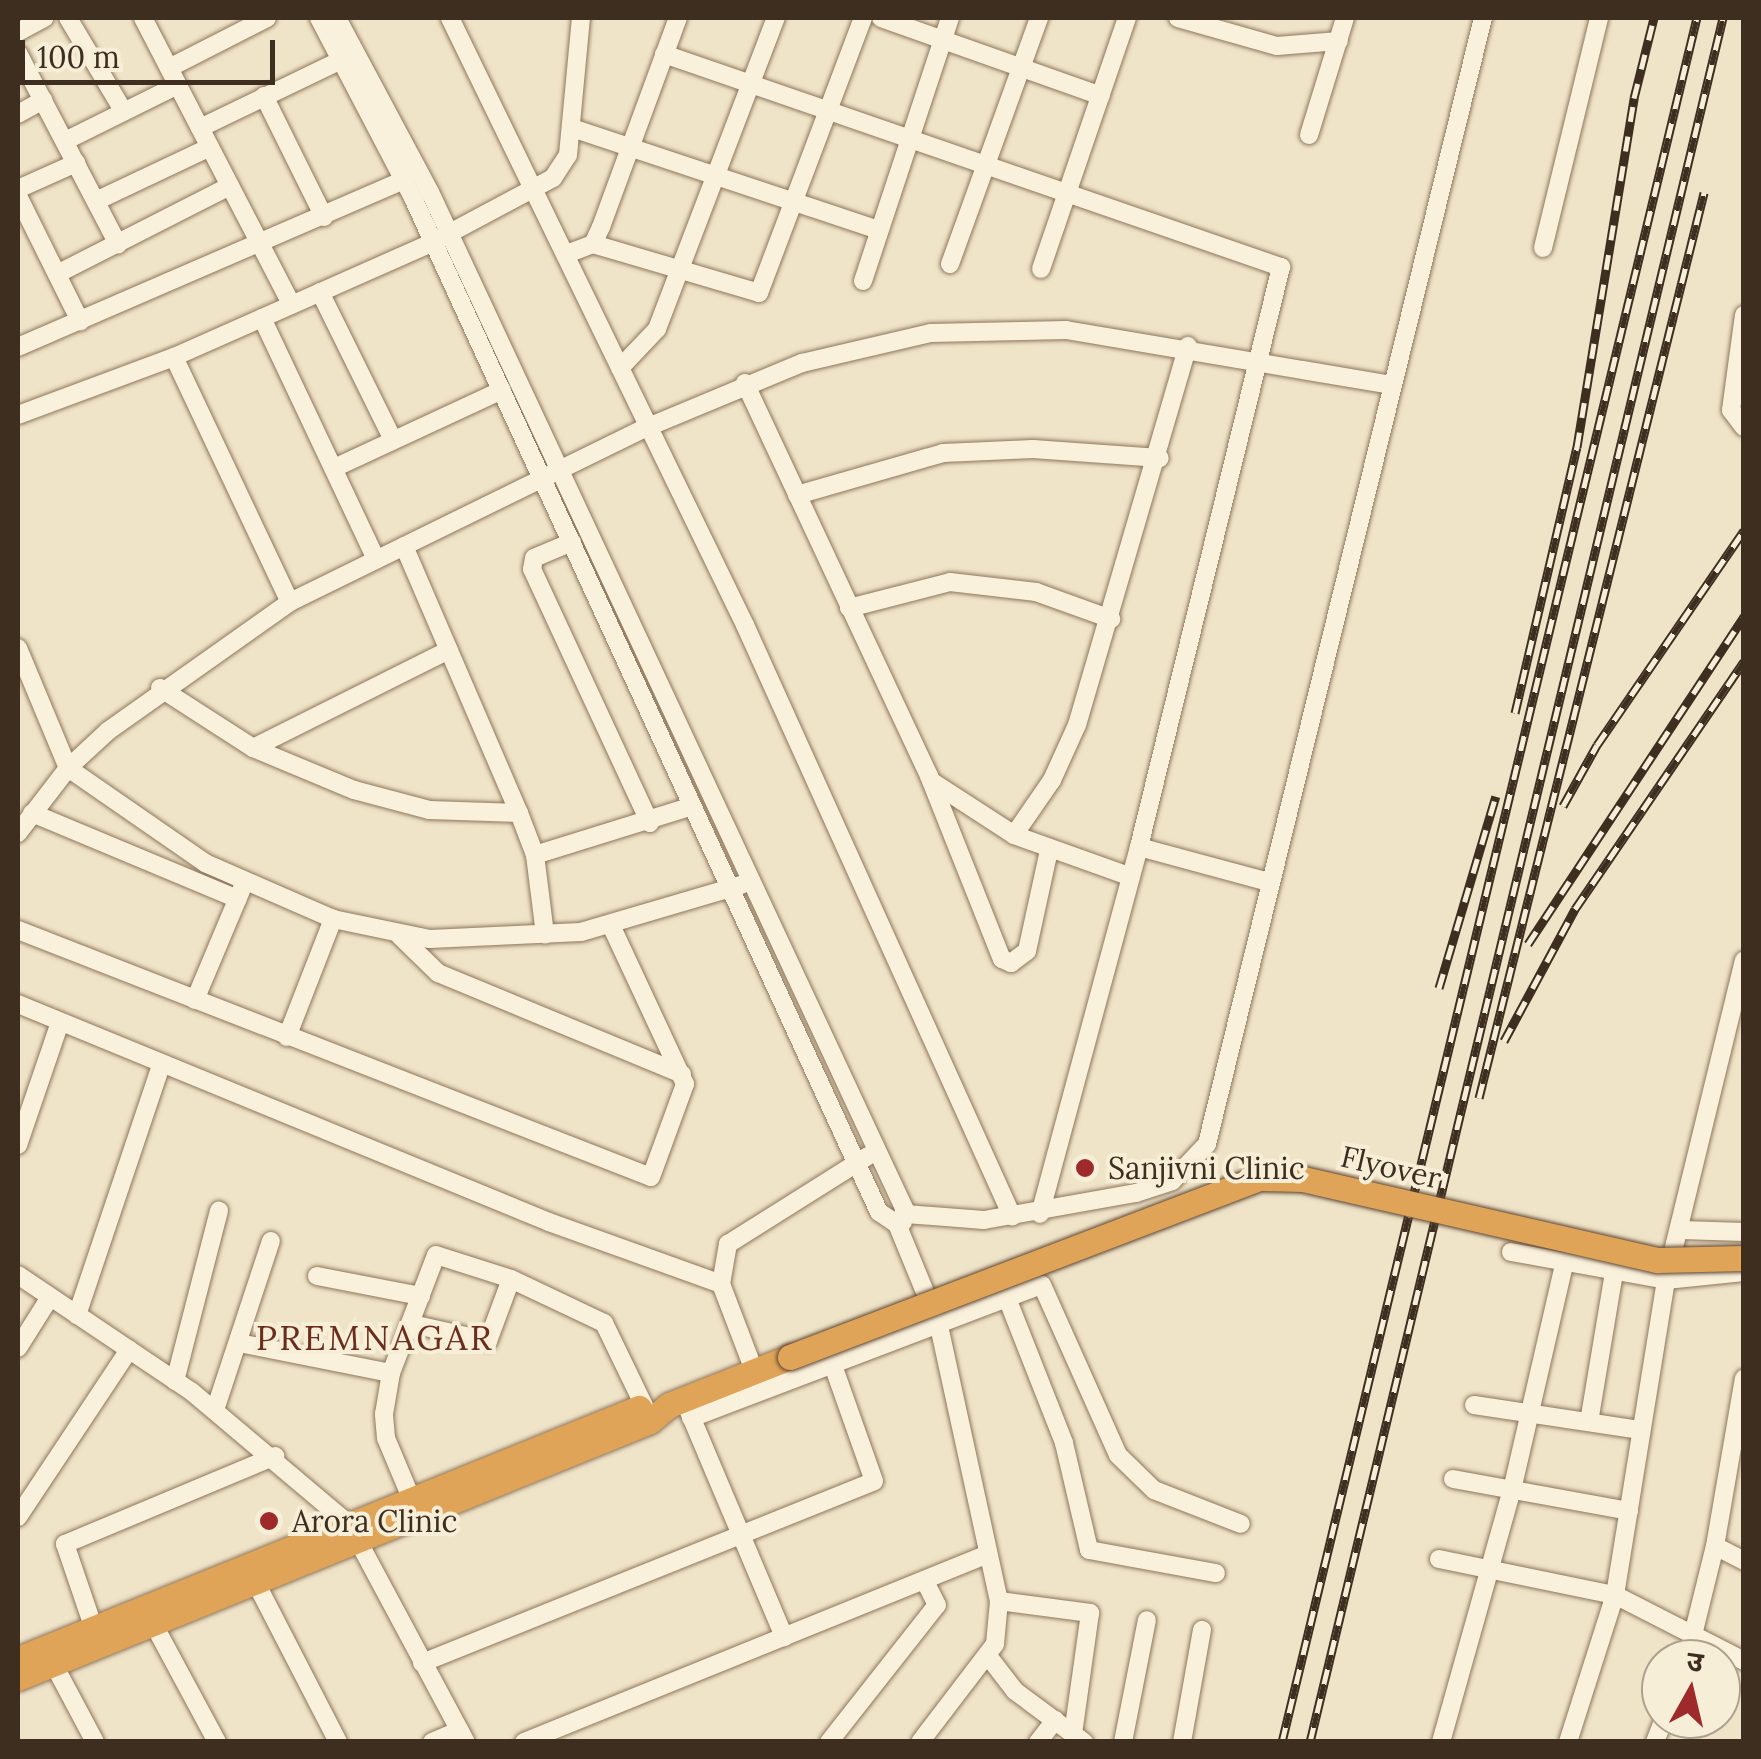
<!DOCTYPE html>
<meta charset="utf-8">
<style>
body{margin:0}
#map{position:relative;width:1761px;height:1759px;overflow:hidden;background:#f0e4c8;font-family:Lora,"Noto Sans Devanagari",serif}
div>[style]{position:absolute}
.roads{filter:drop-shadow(0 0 2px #8d765c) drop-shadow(0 0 2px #8d765c)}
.minor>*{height:18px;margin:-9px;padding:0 9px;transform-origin:9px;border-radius:9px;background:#faf1dc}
.highway>*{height:25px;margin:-12.5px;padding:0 12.5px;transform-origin:12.5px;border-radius:12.5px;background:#e0a458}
.rail>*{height:9px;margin-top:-4.5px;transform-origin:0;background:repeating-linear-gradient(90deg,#f7eed8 0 15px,#3d2e20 0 30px);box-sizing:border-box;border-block:2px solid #3d2e20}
.bridges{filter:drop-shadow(0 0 2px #5b4430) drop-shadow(0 0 2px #5b4430)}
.highway-bridge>*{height:25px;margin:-12.5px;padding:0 12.5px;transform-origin:12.5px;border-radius:12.5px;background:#e0a458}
.dots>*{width:28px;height:28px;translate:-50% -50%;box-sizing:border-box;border:5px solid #f7eed8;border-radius:50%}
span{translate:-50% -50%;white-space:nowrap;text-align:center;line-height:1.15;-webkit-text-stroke:8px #f7eed8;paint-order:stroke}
.street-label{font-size:30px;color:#3d2e20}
.poi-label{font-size:30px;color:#3d2e20}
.left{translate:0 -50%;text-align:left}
.quarter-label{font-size:35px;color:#6b2e1e;letter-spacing:2.5px}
.frame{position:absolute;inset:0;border:20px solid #3d2e20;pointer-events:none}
.north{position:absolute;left:1641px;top:1639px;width:100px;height:100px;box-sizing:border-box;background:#f7eed8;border:2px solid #ada18e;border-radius:50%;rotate:8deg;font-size:28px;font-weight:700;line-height:40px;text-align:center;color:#3d2e20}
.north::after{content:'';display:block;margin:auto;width:35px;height:45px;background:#9e2a2b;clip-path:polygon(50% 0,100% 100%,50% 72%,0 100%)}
.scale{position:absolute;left:20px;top:40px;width:255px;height:45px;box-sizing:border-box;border:5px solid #3d2e20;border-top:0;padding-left:12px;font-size:30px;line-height:35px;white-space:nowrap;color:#3d2e20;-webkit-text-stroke:8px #f7eed8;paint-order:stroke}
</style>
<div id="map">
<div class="roads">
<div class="minor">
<i style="left:68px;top:18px;width:109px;rotate:59.2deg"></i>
<i style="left:143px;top:18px;width:323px;rotate:62.6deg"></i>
<i style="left:319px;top:18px;width:203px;rotate:62.4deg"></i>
<i style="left:413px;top:198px;width:1116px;rotate:65.32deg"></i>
<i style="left:879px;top:1212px;width:22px;rotate:34deg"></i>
<i style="left:897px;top:1224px;width:110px;rotate:67.6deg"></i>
<i style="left:939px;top:1326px;width:281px;rotate:77.7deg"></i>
<i style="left:999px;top:1601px;width:43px;rotate:95.3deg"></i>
<i style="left:995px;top:1644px;width:123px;rotate:127.4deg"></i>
<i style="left:337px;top:18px;width:197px;rotate:61.9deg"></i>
<i style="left:430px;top:192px;width:1121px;rotate:64.99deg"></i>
<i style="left:904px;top:1208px;width:14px;rotate:94deg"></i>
<i style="left:450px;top:18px;width:675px;rotate:64.08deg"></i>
<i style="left:745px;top:625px;width:649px;rotate:65.69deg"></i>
<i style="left:881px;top:18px;width:233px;rotate:19.5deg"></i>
<i style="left:1178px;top:18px;width:103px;rotate:15.8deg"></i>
<i style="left:1277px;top:46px;width:62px;rotate:-4.6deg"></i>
<i style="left:18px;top:32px;width:30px;rotate:-28deg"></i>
<i style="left:18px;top:53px;width:216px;rotate:62.4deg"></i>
<i style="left:664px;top:54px;width:653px;rotate:19.05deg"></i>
<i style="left:1281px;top:267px;width:597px;rotate:103.76deg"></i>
<i style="left:1139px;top:847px;width:380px;rotate:105.1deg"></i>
<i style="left:169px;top:68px;width:110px;rotate:-27deg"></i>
<i style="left:264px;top:96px;width:135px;rotate:63.6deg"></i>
<i style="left:18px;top:114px;width:29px;rotate:-29deg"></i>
<i style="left:200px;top:128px;width:157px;rotate:-25.7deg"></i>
<i style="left:572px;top:128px;width:323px;rotate:18.4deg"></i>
<i style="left:1309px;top:135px;width:122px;rotate:-72.9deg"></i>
<i style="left:65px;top:141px;width:126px;rotate:-26.4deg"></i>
<i style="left:18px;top:189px;width:64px;rotate:-24.1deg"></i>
<i style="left:18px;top:196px;width:140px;rotate:63.6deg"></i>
<i style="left:96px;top:201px;width:126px;rotate:-25.3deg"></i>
<i style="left:593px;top:244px;width:173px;rotate:16.4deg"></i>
<i style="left:759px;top:293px;width:294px;rotate:-69.3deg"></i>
<i style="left:1543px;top:248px;width:237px;rotate:-76.3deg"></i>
<i style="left:567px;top:254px;width:28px;rotate:-21deg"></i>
<i style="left:593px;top:244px;width:19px;rotate:-65deg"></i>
<i style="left:601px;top:227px;width:223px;rotate:-69.8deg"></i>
<i style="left:950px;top:264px;width:262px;rotate:-70.1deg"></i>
<i style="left:1041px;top:269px;width:265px;rotate:-71.1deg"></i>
<i style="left:57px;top:274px;width:194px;rotate:-27deg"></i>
<i style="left:863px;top:281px;width:277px;rotate:-71.7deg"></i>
<i style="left:320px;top:292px;width:165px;rotate:63.7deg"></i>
<i style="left:1744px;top:315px;width:96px;rotate:97.8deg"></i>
<i style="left:1731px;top:410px;width:21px;rotate:53deg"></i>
<i style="left:262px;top:318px;width:267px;rotate:64.7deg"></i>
<i style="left:18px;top:347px;width:421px;rotate:-23.4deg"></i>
<i style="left:174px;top:357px;width:271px;rotate:64.7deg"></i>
<i style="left:620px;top:368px;width:54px;rotate:-46.5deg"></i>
<i style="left:657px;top:329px;width:333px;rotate:-69.1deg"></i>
<i style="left:745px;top:383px;width:434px;rotate:64.9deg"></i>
<i style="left:929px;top:776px;width:197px;rotate:68.3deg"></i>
<i style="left:1002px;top:959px;width:10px;rotate:24deg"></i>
<i style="left:1011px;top:963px;width:20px;rotate:-37deg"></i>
<i style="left:1027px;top:951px;width:103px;rotate:-77.7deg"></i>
<i style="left:18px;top:415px;width:166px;rotate:-20.4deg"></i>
<i style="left:174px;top:357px;width:283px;rotate:-23.9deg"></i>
<i style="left:433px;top:242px;width:136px;rotate:-28.1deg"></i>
<i style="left:553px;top:178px;width:27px;rotate:-57deg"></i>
<i style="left:568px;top:155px;width:138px;rotate:-84.6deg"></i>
<i style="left:334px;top:468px;width:185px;rotate:-24.9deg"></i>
<i style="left:797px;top:495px;width:152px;rotate:-16deg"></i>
<i style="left:943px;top:453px;width:90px;rotate:-2.5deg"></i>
<i style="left:1033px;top:449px;width:127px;rotate:4.1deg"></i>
<i style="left:572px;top:542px;width:41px;rotate:157.2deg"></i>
<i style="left:534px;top:558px;width:11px;rotate:100deg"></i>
<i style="left:532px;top:569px;width:280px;rotate:65.1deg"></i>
<i style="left:404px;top:546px;width:291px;rotate:66.7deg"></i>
<i style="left:519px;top:813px;width:45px;rotate:69.1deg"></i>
<i style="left:535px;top:855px;width:80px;rotate:82.8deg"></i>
<i style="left:849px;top:608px;width:104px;rotate:-14.4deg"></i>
<i style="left:950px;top:582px;width:87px;rotate:6.6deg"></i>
<i style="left:1036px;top:592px;width:80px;rotate:19.8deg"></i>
<i style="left:18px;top:648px;width:130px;rotate:67.4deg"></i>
<i style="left:68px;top:768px;width:167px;rotate:34.7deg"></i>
<i style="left:205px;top:863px;width:140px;rotate:23.6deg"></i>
<i style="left:333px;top:919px;width:99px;rotate:11.7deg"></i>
<i style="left:430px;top:939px;width:151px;rotate:-2.7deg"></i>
<i style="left:581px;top:932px;width:167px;rotate:-16.4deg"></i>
<i style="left:160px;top:688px;width:111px;rotate:32.8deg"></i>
<i style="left:253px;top:748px;width:109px;rotate:22.6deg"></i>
<i style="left:354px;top:790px;width:78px;rotate:14.9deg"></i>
<i style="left:429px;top:810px;width:90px;rotate:1.9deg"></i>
<i style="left:253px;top:748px;width:219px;rotate:-26.6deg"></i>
<i style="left:931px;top:781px;width:99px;rotate:33deg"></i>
<i style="left:1014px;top:835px;width:124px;rotate:19.7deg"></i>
<i style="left:32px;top:813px;width:223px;rotate:22.7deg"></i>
<i style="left:18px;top:833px;width:82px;rotate:-52.4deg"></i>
<i style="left:68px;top:768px;width:54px;rotate:-42.8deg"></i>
<i style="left:108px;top:731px;width:223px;rotate:-35.3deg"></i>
<i style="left:290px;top:602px;width:398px;rotate:-26.1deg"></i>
<i style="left:648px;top:427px;width:167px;rotate:-22.6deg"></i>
<i style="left:802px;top:363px;width:132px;rotate:-13.1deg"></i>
<i style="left:931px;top:333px;width:135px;rotate:-1.3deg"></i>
<i style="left:1066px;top:330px;width:331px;rotate:9.6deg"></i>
<i style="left:1014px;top:835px;width:67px;rotate:-55.4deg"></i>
<i style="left:1052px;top:780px;width:60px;rotate:-65.6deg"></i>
<i style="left:1077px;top:725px;width:395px;rotate:-73.7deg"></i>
<i style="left:1139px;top:847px;width:135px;rotate:15.1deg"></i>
<i style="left:535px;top:855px;width:164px;rotate:-17.3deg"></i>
<i style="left:18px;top:930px;width:679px;rotate:21.32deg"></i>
<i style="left:651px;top:1177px;width:99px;rotate:-69.9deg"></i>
<i style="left:685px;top:1084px;width:175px;rotate:-115deg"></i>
<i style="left:400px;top:936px;width:53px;rotate:44.2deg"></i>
<i style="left:438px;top:973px;width:264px;rotate:22.5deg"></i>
<i style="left:195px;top:1000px;width:121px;rotate:-67.2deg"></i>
<i style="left:18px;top:1004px;width:574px;rotate:22.32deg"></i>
<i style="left:549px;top:1222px;width:183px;rotate:19.8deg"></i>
<i style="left:287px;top:1037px;width:127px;rotate:-68.7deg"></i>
<i style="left:18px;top:1145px;width:130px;rotate:-71.1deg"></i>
<i style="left:906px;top:1214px;width:78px;rotate:4.4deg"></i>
<i style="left:984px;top:1220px;width:154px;rotate:-10.1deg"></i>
<i style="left:1136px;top:1193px;width:38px;rotate:-18deg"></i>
<i style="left:1172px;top:1181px;width:51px;rotate:-46.6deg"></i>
<i style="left:1207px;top:1144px;width:1159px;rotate:-76.23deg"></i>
<i style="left:1681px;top:1230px;width:63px;rotate:1.8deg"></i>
<i style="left:1511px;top:1252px;width:158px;rotate:10.2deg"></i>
<i style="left:1666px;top:1280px;width:78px;rotate:-5.9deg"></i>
<i style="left:18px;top:1275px;width:210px;rotate:33.9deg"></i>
<i style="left:192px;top:1392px;width:205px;rotate:40.1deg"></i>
<i style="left:349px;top:1524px;width:247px;rotate:61.8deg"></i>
<i style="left:317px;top:1276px;width:106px;rotate:10.9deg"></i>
<i style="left:1007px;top:1298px;width:156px;rotate:68.5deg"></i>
<i style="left:1064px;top:1443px;width:110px;rotate:76.8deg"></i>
<i style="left:1089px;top:1550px;width:129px;rotate:10.3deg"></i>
<i style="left:77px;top:1315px;width:264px;rotate:-71.4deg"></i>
<i style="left:412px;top:1324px;width:78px;rotate:12.6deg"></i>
<i style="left:488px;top:1341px;width:66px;rotate:-69.6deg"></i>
<i style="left:239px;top:1343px;width:155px;rotate:11.2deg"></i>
<i style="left:18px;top:1348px;width:60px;rotate:-57.9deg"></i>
<i style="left:755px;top:1373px;width:95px;rotate:-110.9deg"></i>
<i style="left:721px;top:1284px;width:41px;rotate:-80.1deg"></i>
<i style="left:728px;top:1244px;width:165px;rotate:-32.2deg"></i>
<i style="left:175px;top:1381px;width:176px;rotate:-75.5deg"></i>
<i style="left:1474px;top:1405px;width:167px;rotate:8.6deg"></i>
<i style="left:687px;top:1407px;width:250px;rotate:67.1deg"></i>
<i style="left:215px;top:1410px;width:178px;rotate:-71.7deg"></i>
<i style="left:691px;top:1418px;width:375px;rotate:-20.8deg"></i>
<i style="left:1042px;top:1285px;width:186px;rotate:65.9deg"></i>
<i style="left:1118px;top:1455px;width:50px;rotate:44.2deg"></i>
<i style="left:1154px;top:1490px;width:93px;rotate:21.3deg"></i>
<i style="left:1589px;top:1422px;width:151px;rotate:-80.5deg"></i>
<i style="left:1453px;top:1479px;width:179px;rotate:10.3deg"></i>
<i style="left:412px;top:1500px;width:67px;rotate:-112.8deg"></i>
<i style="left:386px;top:1438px;width:24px;rotate:-95deg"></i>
<i style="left:384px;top:1414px;width:42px;rotate:-80.3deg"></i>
<i style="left:391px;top:1373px;width:126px;rotate:-69.1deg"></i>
<i style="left:436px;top:1255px;width:79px;rotate:17.7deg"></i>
<i style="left:511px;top:1279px;width:103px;rotate:25.3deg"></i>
<i style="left:604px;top:1323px;width:101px;rotate:64.2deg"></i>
<i style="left:18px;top:1517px;width:201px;rotate:-56.4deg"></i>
<i style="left:1715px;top:1546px;width:33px;rotate:27deg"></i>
<i style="left:1439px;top:1559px;width:180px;rotate:11.6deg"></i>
<i style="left:1615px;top:1595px;width:145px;rotate:27.1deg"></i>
<i style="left:255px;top:1581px;width:181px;rotate:62.7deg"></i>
<i style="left:999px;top:1601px;width:92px;rotate:7.5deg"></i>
<i style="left:1090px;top:1613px;width:122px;rotate:98deg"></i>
<i style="left:154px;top:1625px;width:133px;rotate:61.7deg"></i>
<i style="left:94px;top:1629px;width:90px;rotate:-108.8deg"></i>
<i style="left:65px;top:1544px;width:228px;rotate:-22.7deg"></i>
<i style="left:988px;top:1656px;width:44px;rotate:52.4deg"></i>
<i style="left:1015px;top:1691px;width:86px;rotate:36.5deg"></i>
<i style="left:1687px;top:1659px;width:116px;rotate:-76.1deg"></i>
<i style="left:1715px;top:1546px;width:170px;rotate:-80.2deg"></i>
<i style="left:53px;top:1663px;width:89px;rotate:62deg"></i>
<i style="left:422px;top:1663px;width:487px;rotate:-21.9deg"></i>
<i style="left:874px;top:1481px;width:120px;rotate:-109.5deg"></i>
<i style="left:432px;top:1742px;width:30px;rotate:-23deg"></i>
<i style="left:524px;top:1742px;width:501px;rotate:-22.06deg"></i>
<i style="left:829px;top:1742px;width:174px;rotate:-51.8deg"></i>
<i style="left:937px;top:1605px;width:25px;rotate:-117deg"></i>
<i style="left:1038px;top:1742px;width:28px;rotate:-52deg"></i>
<i style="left:1123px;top:1742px;width:124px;rotate:-78.9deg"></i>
<i style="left:1182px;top:1742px;width:114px;rotate:-79.9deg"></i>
<i style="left:1441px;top:1742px;width:262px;rotate:-74.3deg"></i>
<i style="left:1512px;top:1490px;width:232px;rotate:-77deg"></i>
<i style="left:1568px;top:1742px;width:154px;rotate:-72.3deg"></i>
<i style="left:1615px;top:1595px;width:319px;rotate:-80.8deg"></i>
<i style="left:1666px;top:1280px;width:329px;rotate:-76.3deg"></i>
<i style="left:1655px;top:1742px;width:25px;rotate:-69deg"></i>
</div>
<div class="highway">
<i style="left:18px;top:1659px;width:670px;rotate:-22.01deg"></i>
<i style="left:18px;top:1678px;width:682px;rotate:-22.13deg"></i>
<i style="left:650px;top:1421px;width:25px;rotate:-40deg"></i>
<i style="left:669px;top:1405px;width:130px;rotate:-21.6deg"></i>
</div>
</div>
<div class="rail">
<i style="left:1515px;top:713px;width:273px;rotate:-76.9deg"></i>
<i style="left:1577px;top:447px;width:354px;rotate:-80.7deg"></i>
<i style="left:1634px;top:98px;width:82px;rotate:-76deg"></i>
<i style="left:1563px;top:806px;width:70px;rotate:-60.9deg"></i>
<i style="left:1597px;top:745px;width:260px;rotate:-55.6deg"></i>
<i style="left:1528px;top:944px;width:393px;rotate:-56.6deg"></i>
<i style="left:1439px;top:988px;width:200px;rotate:-73.5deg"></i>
<i style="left:1504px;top:1041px;width:150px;rotate:-61.7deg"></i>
<i style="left:1575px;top:909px;width:300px;rotate:-55.7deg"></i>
<i style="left:1479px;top:1098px;width:933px;rotate:-76.04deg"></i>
<i style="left:1282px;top:1742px;width:1773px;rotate:-76.47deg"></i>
<i style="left:1310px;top:1742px;width:1773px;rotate:-76.53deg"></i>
</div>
<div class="bridges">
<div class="highway-bridge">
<i style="left:790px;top:1357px;width:502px;rotate:-20.89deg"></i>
<i style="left:1259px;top:1178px;width:44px;rotate:1.3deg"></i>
<i style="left:1303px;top:1179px;width:364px;rotate:12.9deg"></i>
<i style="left:1658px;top:1260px;width:86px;rotate:-1.3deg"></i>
</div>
</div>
<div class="dots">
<i style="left:1085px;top:1168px;background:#9e2a2b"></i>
<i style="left:269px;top:1521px;background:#9e2a2b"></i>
</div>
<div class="street-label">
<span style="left:1391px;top:1167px;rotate:13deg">Flyover</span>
</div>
<div class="poi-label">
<span class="left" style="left:1108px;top:1168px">Sanjivni Clinic</span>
<span class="left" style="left:292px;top:1521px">Arora Clinic</span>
</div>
<div class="quarter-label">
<span style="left:375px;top:1338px">PREMNAGAR</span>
</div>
<div class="frame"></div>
<div class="north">उ</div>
<div class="scale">100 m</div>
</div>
